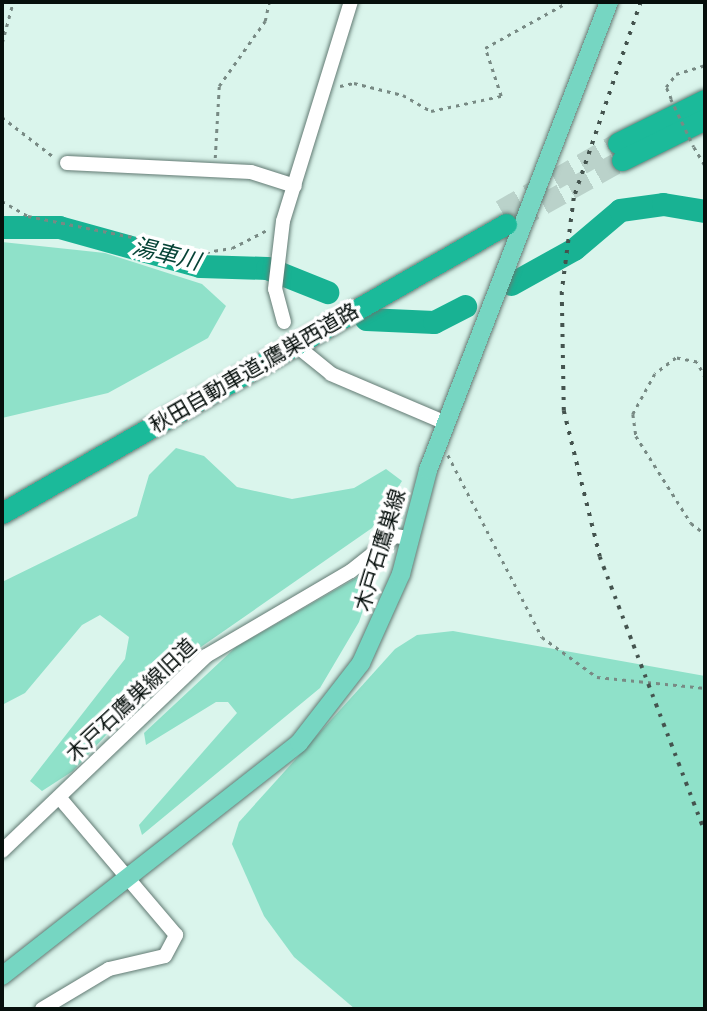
<!DOCTYPE html>
<meta charset="utf-8">
<style>
body{margin:0}
#map{position:relative;width:707px;height:1011px;overflow:hidden;background:#daf5ec;font-family:Signika,"Noto Sans JP",sans-serif}
div>[style]{position:absolute}
.green>*{inset:0;background:#8fe1c9}
.river>*{height:23px;margin:-11.5px;padding:0 11.5px;transform-origin:11.5px;border-radius:11.5px;background:#18b293}
.highway-tunnel>*{height:21px;margin-top:-10.5px;transform-origin:0;background:repeating-linear-gradient(90deg,#bad2ca 0 21px,transparent 0 31px)}
.path>*{height:2.5px;margin-top:-1.25px;transform-origin:0;background:repeating-linear-gradient(90deg,#788a84 0 3.5px,transparent 0 8.5px)}
.roads{filter:drop-shadow(0 0 2px #627a73) drop-shadow(0 0 2px #627a73)}
.minor>*{height:14px;margin:-7px;padding:0 7px;transform-origin:7px;border-radius:7px;background:#fff}
.major>*{height:18px;margin:-9px;padding:0 9px;transform-origin:9px;border-radius:9px;background:#76d6c2}
.highway>*{height:21px;margin:-10.5px;padding:0 10.5px;transform-origin:10.5px;border-radius:10.5px;background:#1bba9a}
.rail>*{height:3.5px;margin-top:-1.75px;transform-origin:0;background:repeating-linear-gradient(90deg,#44534e 0 3.5px,transparent 0 10.5px)}
.path-bridge>*{height:2.5px;margin-top:-1.25px;transform-origin:0;background:repeating-linear-gradient(90deg,#788a84 0 3.5px,transparent 0 8.5px)}
span{translate:-50% -50%;white-space:nowrap;text-align:center;line-height:1.15;-webkit-text-stroke:7px #fff;paint-order:stroke}
.street-label{font-size:21px;color:#060f0c}
.water-label{font-size:23px;color:#064336;font-style:italic}
.frame{position:absolute;inset:0;border:4px solid #060f0c;pointer-events:none}
</style>
<div id="map">
<div class="green">
<i style="clip-path:polygon(2px 242px,105px 253px,202px 284px,226px 306px,208px 338px,108px 393px,2px 418px)"></i>
<i style="clip-path:polygon(176px 448px,204px 456px,237px 487px,292px 499px,354px 488px,386px 469px,402px 481px,372px 528px,162px 674px,73px 771px,42px 791px,30px 781px,125px 659px,129px 637px,100px 615px,82px 625px,25px 693px,2px 705px,2px 582px,137px 516px,149px 475px)"></i>
<i style="clip-path:polygon(361px 575px,372px 584px,359px 622px,320px 688px,142px 835px,139px 825px,237px 713px,228px 702px,216px 702px,146px 745px,144px 733px,236px 647px)"></i>
<i style="clip-path:polygon(453px 631px,705px 676px,705px 1009px,355px 1009px,294px 957px,264px 916px,232px 844px,239px 822px,395px 649px,417px 635px)"></i>
</div>
<div class="river">
<i style="left:2px;top:227px;width:57px"></i>
<i style="left:59px;top:227px;width:146px;rotate:15.5deg"></i>
<i style="left:200px;top:266px;width:67px;rotate:1.7deg"></i>
<i style="left:267px;top:268px;width:65px;rotate:21.8deg"></i>
<i style="left:511px;top:284px;width:72px;rotate:-29.1deg"></i>
<i style="left:574px;top:249px;width:60px;rotate:-40.3deg"></i>
<i style="left:620px;top:210px;width:43px;rotate:-7.9deg"></i>
<i style="left:663px;top:204px;width:43px;rotate:9.5deg"></i>
<i style="left:366px;top:319px;width:68px;rotate:2.5deg"></i>
<i style="left:434px;top:322px;width:35px;rotate:-27deg"></i>
</div>
<div class="highway-tunnel">
<i style="left:501px;top:210px;width:135px;rotate:-29.8deg"></i>
<i style="left:516px;top:219px;width:121px;rotate:-29.1deg"></i>
</div>
<div class="path">
<i style="left:2px;top:43px;width:42px;rotate:-75deg"></i>
<i style="left:340px;top:86px;width:14px;rotate:-12deg"></i>
<i style="left:354px;top:83px;width:50px;rotate:13.8deg"></i>
<i style="left:403px;top:95px;width:32px;rotate:30deg"></i>
<i style="left:431px;top:111px;width:72px;rotate:-12.1deg"></i>
<i style="left:501px;top:96px;width:51px;rotate:-108.4deg"></i>
<i style="left:485px;top:48px;width:95px;rotate:-29deg"></i>
<i style="left:671px;top:99px;width:13px;rotate:-113deg"></i>
<i style="left:666px;top:87px;width:16px;rotate:-52deg"></i>
<i style="left:676px;top:74px;width:30px;rotate:-17deg"></i>
<i style="left:2px;top:117px;width:66px;rotate:37.6deg"></i>
<i style="left:694px;top:147px;width:21px;rotate:59deg"></i>
<i style="left:215px;top:158px;width:72px;rotate:-86.8deg"></i>
<i style="left:219px;top:86px;width:80px;rotate:-54.7deg"></i>
<i style="left:265px;top:21px;width:19px;rotate:-78deg"></i>
<i style="left:2px;top:201px;width:30px;rotate:30deg"></i>
<i style="left:28px;top:216px;width:182px;rotate:11.4deg"></i>
<i style="left:206px;top:252px;width:26px;rotate:-9deg"></i>
<i style="left:232px;top:248px;width:42px;rotate:-27.2deg"></i>
<i style="left:705px;top:378px;width:18px;rotate:-117deg"></i>
<i style="left:697px;top:362px;width:21px;rotate:-169deg"></i>
<i style="left:676px;top:358px;width:26px;rotate:143deg"></i>
<i style="left:655px;top:374px;width:46px;rotate:118.8deg"></i>
<i style="left:633px;top:414px;width:22px;rotate:82deg"></i>
<i style="left:636px;top:436px;width:103px;rotate:57.7deg"></i>
<i style="left:691px;top:523px;width:18px;rotate:38deg"></i>
<i style="left:448px;top:455px;width:205px;rotate:62.7deg"></i>
<i style="left:542px;top:637px;width:68px;rotate:36deg"></i>
<i style="left:597px;top:677px;width:109px;rotate:5.8deg"></i>
</div>
<div class="roads">
<div class="minor">
<i style="left:67px;top:163px;width:184px;rotate:2.8deg"></i>
<i style="left:251px;top:172px;width:46px;rotate:17.7deg"></i>
<i style="left:284px;top:322px;width:34px;rotate:-105deg"></i>
<i style="left:275px;top:289px;width:68px;rotate:-83.3deg"></i>
<i style="left:283px;top:221px;width:229px;rotate:-72.8deg"></i>
<i style="left:303px;top:351px;width:36px;rotate:39deg"></i>
<i style="left:331px;top:374px;width:125px;rotate:23.1deg"></i>
<i style="left:2px;top:851px;width:282px;rotate:-43.7deg"></i>
<i style="left:206px;top:656px;width:168px;rotate:-30.4deg"></i>
<i style="left:351px;top:571px;width:56px;rotate:-38.5deg"></i>
<i style="left:395px;top:536px;width:15px;rotate:8deg"></i>
<i style="left:42px;top:1009px;width:78px;rotate:-30.8deg"></i>
<i style="left:109px;top:969px;width:57px;rotate:-13.1deg"></i>
<i style="left:165px;top:956px;width:24px;rotate:-62deg"></i>
<i style="left:176px;top:935px;width:180px;rotate:-130.3deg"></i>
</div>
<div class="major">
<i style="left:2px;top:976px;width:377px;rotate:-38.1deg"></i>
<i style="left:299px;top:743px;width:101px;rotate:-52.2deg"></i>
<i style="left:361px;top:663px;width:98px;rotate:-65.8deg"></i>
<i style="left:401px;top:574px;width:107px;rotate:-75.4deg"></i>
<i style="left:428px;top:470px;width:502px;rotate:-68.86deg"></i>
</div>
<div class="highway">
<i style="left:618px;top:143px;width:97px;rotate:-26.3deg"></i>
<i style="left:622px;top:160px;width:93px;rotate:-26.3deg"></i>
<i style="left:2px;top:513px;width:581px;rotate:-29.83deg"></i>
</div>
</div>
<div class="rail">
<i style="left:641px;top:2px;width:207px;rotate:108.9deg"></i>
<i style="left:574px;top:198px;width:95px;rotate:97.3deg"></i>
<i style="left:562px;top:292px;width:119px;rotate:89deg"></i>
<i style="left:564px;top:411px;width:150px;rotate:76.1deg"></i>
<i style="left:600px;top:557px;width:294px;rotate:69.1deg"></i>
</div>
<div class="path-bridge">
<i style="left:671px;top:99px;width:53px;rotate:64.4deg"></i>
</div>
<div class="street-label">
<span style="left:254px;top:368px;rotate:-30deg">秋田自動車道;鷹巣西道路</span>
<span style="left:380px;top:550px;rotate:-73deg">木戸石鷹巣線</span>
<span style="left:131px;top:700px;rotate:-43deg">木戸石鷹巣線旧道</span>
</div>
<div class="water-label">
<span style="left:166px;top:255px;rotate:14deg">湯車川</span>
</div>
<div class="frame"></div>
</div>
